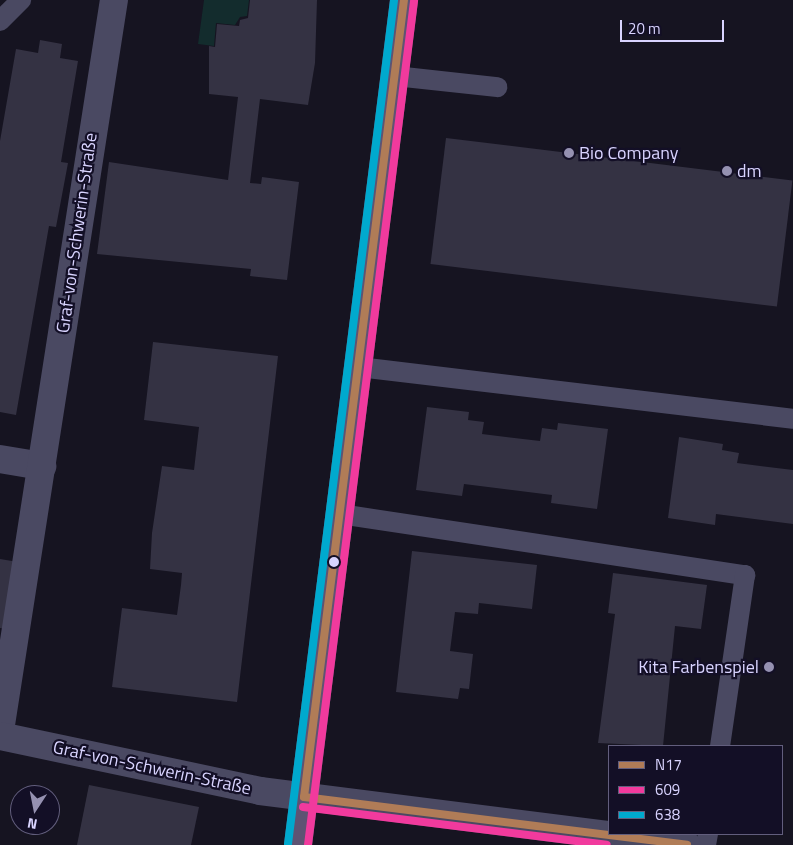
<!DOCTYPE html>
<meta charset="utf-8">
<style>
body{margin:0}
#map{position:relative;width:793px;height:845px;overflow:hidden;background:#161421;font-family:"Titillium Web",sans-serif}
div>[style]{position:absolute}
.green>*{inset:0;background:#132c2d}
.building>*{inset:0;background:#343243;transform-origin:0 0}
.lane>*{height:20px;margin:-10px;padding:0 10px;transform-origin:10px;border-radius:10px;background:#4a4962}
.street>*{height:28px;margin:-14px;padding:0 14px;transform-origin:14px;border-radius:14px;background:#4a4962}
.primary>*{height:28px;margin:-14px;padding:0 14px;transform-origin:14px;border-radius:14px;background:#5e5373}
.bus-1>*{height:8px;margin:-4px;padding:0 4px;transform-origin:4px;border-radius:4px;background:#b07c57}
.bus-2>*{height:8px;margin:-4px;padding:0 4px;transform-origin:4px;border-radius:4px;background:#f13a9d}
.bus-3>*{height:8px;margin:-4px;padding:0 4px;transform-origin:4px;border-radius:4px;background:#00a9ce}
.dots>*{width:14px;height:14px;translate:-50% -50%;box-sizing:border-box;border:2px solid #130f26;border-radius:50%}
span{translate:-50% -50%;white-space:nowrap;text-align:center;line-height:1.15;-webkit-text-stroke:4.5px #130f26;paint-order:stroke}
.poi-label{font-size:18px;color:#d9d4ff}
.left{translate:0 -50%;text-align:left}
.right{translate:-100% -50%;text-align:right}
.street-label{font-size:18px;color:#d9d4ff}
.legend{position:absolute;left:608px;top:745px;width:175px;height:90px;box-sizing:border-box;background:#130f26;border:1px solid #625e7d;margin:0;padding:6px 9px;list-style:none;font-size:15px;color:#d9d4ff}
.legend li{display:flex;align-items:center;gap:10px;height:25px}
.legend b{width:25px;border:1px solid #625e7d}
.north{position:absolute;left:10px;top:785px;width:50px;height:50px;box-sizing:border-box;background:#130f26;border:1px solid #625e7d;border-radius:50%;rotate:191deg;font-size:14px;font-weight:700;line-height:20px;text-align:center;color:#d9d4ff}
.north::after{content:'';display:block;margin:auto;width:18px;height:22px;background:#9591b1;clip-path:polygon(50% 0,100% 100%,50% 72%,0 100%)}
.scale{position:absolute;left:620px;top:20px;width:104px;height:22px;box-sizing:border-box;border:2px solid #d9d4ff;border-top:0;padding-left:6px;font-size:15px;line-height:18px;white-space:nowrap;color:#d9d4ff;-webkit-text-stroke:4px #130f26;paint-order:stroke}
</style>
<div id="map">
<div class="green">
<div style="clip-path:polygon(204px 0,249px 0,247px 16px,240px 17px,235px 25px,216px 23px,214px 46px,198px 44px)"></div>
</div>
<div class="building">
<div style="clip-path:polygon(250px 0,317px 0,315px 63px,308px 105px,260px 99px,250px 183px,261px 184px,262px 177px,299px 182px,287px 280px,250px 276px,251px 269px,97px 254px,109px 162px,228px 180px,238px 97px,209px 94px,209px 46px,215px 47px,217px 24px,239px 26px,240px 20px,248px 18px)"></div>
<div style="clip-path:polygon(40px 40px,62px 44px,60px 58px,78px 61px,61px 162px,68px 163px,56px 227px,49px 226px,16px 415px,0 412px,0 141px,16px 49px,38px 53px)"></div>
<div style="left:446px;top:138px;width:349px;height:127px;rotate:7deg"></div>
<div style="clip-path:polygon(153px 342px,278px 356px,237px 702px,112px 687px,122px 608px,177px 615px,181px 585px,182px 573px,150px 569px,152px 533px,162px 466px,194px 470px,199px 427px,144px 420px)"></div>
<div style="clip-path:polygon(427px 407px,469px 412px,468px 420px,484px 422px,482px 434px,540px 441px,542px 428px,557px 430px,558px 423px,608px 429px,597px 509px,551px 503px,552px 495px,464px 484px,462px 496px,416px 490px)"></div>
<div style="clip-path:polygon(679px 437px,723px 444px,722px 450px,739px 453px,737px 463px,793px 470px,793px 524px,716px 514px,715px 525px,668px 518px)"></div>
<div style="clip-path:polygon(412px 551px,537px 565px,532px 609px,479px 603px,478px 614px,455px 612px,450px 651px,473px 654px,469px 689px,460px 688px,458px 699px,396px 692px)"></div>
<div style="clip-path:polygon(0 559px,18px 562px,7px 629px,0 628px)"></div>
<div style="clip-path:polygon(613px 573px,707px 585px,701px 629px,675px 626px,663px 746px,598px 743px,615px 614px,608px 613px)"></div>
<div style="clip-path:polygon(89px 785px,199px 807px,191px 845px,77px 845px)"></div>
</div>
<div class="lane">
<div style="left:0;top:21px;width:30px;rotate:-45deg"></div>
<div style="left:395px;top:76px;width:103px;rotate:6.2deg"></div>
<div style="left:359px;top:367px;width:437px;rotate:6.8deg"></div>
<div style="left:340px;top:514px;width:410px;rotate:8.6deg"></div>
<div style="left:745px;top:575px;width:173px;rotate:98.3deg"></div>
<div style="left:706px;top:845px;width:11px;rotate:-80deg"></div>
</div>
<div class="street">
<div style="left:0;top:459px;width:43px;rotate:9.5deg"></div>
<div style="left:0;top:731px;width:740px;rotate:-81.14deg"></div>
<div style="left:0;top:736px;width:266px;rotate:11.9deg"></div>
<div style="left:260px;top:791px;width:430px;rotate:7.2deg"></div>
</div>
<div class="primary">
<div style="left:298px;top:845px;width:852px;rotate:-82.85deg"></div>
</div>
<div class="bus-1">
<div style="left:304px;top:797px;width:803px;rotate:-82.85deg"></div>
<div style="left:304px;top:797px;width:386px;rotate:7.1deg"></div>
</div>
<div class="bus-2">
<div style="left:303px;top:807px;width:306px;rotate:7.1deg"></div>
<div style="left:308px;top:845px;width:851px;rotate:-82.84deg"></div>
</div>
<div class="bus-3">
<div style="left:288px;top:844px;width:851px;rotate:-82.84deg"></div>
</div>
<div class="dots">
<div style="left:569px;top:153px;background:#9591b1"></div>
<div style="left:727px;top:171px;background:#9591b1"></div>
<div style="left:334px;top:562px;background:#d9d4ff"></div>
<div style="left:769px;top:667px;background:#9591b1"></div>
</div>
<div class="poi-label">
<span class="left" style="left:579px;top:153px">Bio Company</span>
<span class="left" style="left:737px;top:171px">dm</span>
<span class="right" style="left:759px;top:667px">Kita Farbenspiel</span>
</div>
<div class="street-label">
<span style="left:77px;top:233px;rotate:-82deg">Graf-von-Schwerin-Straße</span>
<span style="left:152px;top:768px;rotate:12deg">Graf-von-Schwerin-Straße</span>
</div>
<ul class="legend">
<li><b style="height:6px;background:#b07c57"></b>N17</li>
<li><b style="height:6px;background:#f13a9d"></b>609</li>
<li><b style="height:6px;background:#00a9ce"></b>638</li>
</ul>
<div class="north">N</div>
<div class="scale">20 m</div>
</div>
